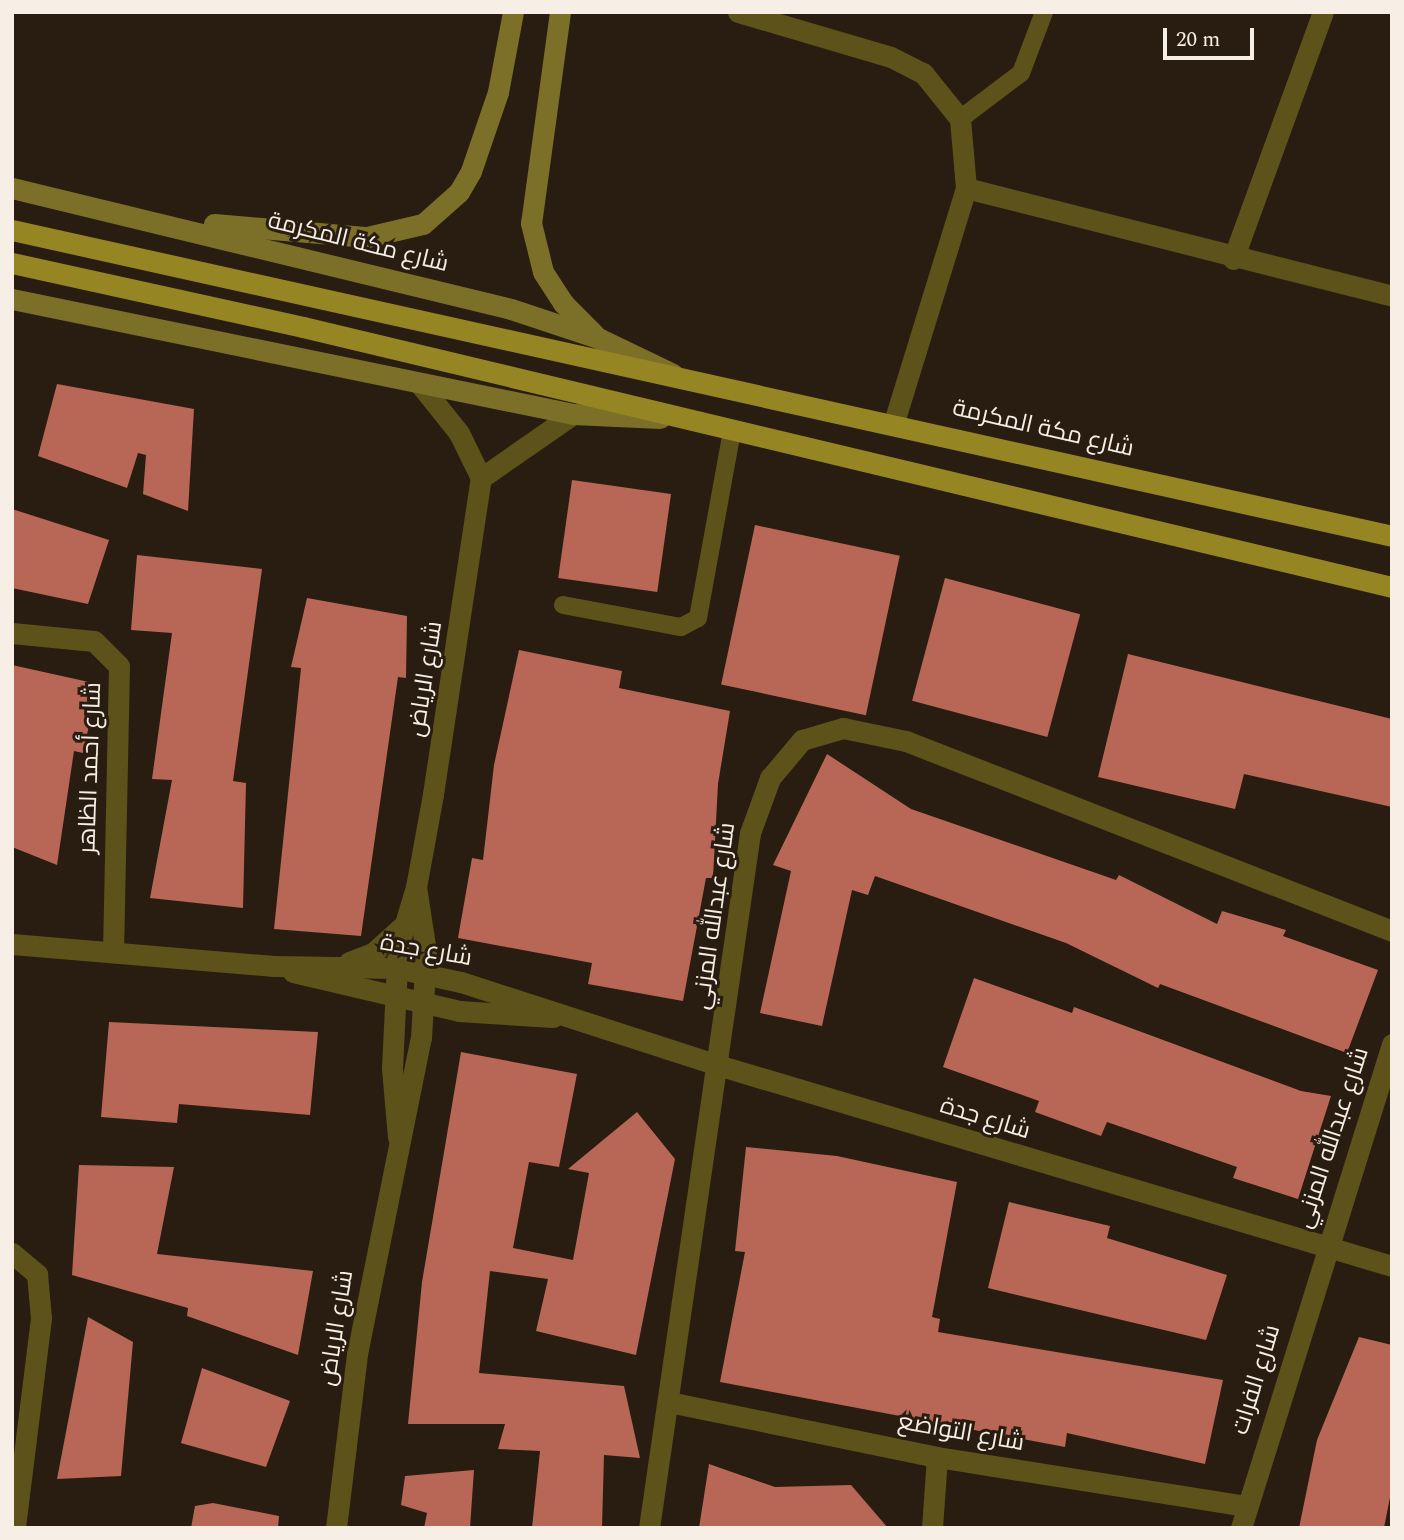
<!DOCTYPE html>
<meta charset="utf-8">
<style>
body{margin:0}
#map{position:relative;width:1404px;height:1540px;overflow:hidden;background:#291d11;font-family:Spectral,Cairo,serif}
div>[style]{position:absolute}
.building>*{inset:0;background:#b86655;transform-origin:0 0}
.lane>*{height:18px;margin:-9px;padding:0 9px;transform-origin:9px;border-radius:9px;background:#5d531a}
.street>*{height:21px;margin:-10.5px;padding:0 10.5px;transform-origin:10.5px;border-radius:10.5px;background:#5d531a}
.secondary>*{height:21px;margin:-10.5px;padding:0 10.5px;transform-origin:10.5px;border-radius:10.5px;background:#7c7028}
.primary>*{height:21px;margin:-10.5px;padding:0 10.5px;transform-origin:10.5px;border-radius:10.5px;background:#968623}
span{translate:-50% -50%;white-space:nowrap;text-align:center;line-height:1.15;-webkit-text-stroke:6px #291d11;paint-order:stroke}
.street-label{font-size:24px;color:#f7eee6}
.frame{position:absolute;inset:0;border:14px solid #f7eee6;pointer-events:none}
.scale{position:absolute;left:1163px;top:28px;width:91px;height:32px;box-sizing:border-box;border:4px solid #f7eee6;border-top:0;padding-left:9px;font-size:21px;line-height:24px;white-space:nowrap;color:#f7eee6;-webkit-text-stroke:5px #291d11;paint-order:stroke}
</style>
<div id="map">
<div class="building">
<div style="clip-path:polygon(57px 384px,194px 409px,188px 511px,143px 494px,146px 455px,138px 453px,127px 488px,38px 456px)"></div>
<div style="left:572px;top:480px;width:100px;height:99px;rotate:8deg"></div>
<div style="clip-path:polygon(12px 509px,109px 540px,88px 604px,12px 588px)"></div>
<div style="left:755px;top:525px;width:148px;height:163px;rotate:12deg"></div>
<div style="clip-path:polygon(137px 555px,262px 569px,233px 781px,246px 783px,243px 908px,150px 898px,172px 780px,152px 779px,172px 633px,131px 630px)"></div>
<div style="left:945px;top:578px;width:140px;height:127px;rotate:15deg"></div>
<div style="clip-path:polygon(307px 598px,407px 616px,406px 678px,398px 677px,361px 936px,274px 929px,301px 668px,291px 667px)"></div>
<div style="clip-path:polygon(519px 650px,622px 671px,619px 688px,730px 711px,718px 784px,713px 878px,706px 878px,683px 1001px,588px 984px,592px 963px,458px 938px,472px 858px,483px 860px,494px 765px)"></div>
<div style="clip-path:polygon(1128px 654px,1392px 719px,1392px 807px,1244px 774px,1235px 809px,1098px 777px)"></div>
<div style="clip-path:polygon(12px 665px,98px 684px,83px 753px,74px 751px,57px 865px,12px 847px)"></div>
<div style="clip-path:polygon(827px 754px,911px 809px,1116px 880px,1119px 875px,1217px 924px,1222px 911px,1286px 930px,1283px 936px,1378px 970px,1347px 1053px,1160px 984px,1158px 988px,1066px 943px,875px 876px,868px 895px,852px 890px,822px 1026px,760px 1013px,791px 871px,773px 865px)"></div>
<div style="clip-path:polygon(974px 978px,1072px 1013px,1074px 1007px,1301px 1091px,1331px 1096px,1298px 1199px,1233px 1178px,1237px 1167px,1107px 1122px,1101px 1136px,1035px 1112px,1039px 1101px,943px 1067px)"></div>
<div style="clip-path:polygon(109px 1022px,318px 1032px,310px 1115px,179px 1104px,177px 1123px,101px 1117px)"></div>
<div style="clip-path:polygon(461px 1052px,577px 1074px,559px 1167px,529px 1162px,513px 1248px,573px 1260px,589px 1173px,568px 1169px,637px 1112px,675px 1159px,636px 1355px,536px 1331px,548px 1279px,490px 1271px,479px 1373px,624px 1386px,640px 1458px,604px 1455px,602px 1528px,532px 1528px,540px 1451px,498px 1449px,505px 1424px,408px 1424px,422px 1282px)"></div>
<div style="clip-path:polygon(746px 1147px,837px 1156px,957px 1182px,932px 1317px,940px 1319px,938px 1332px,1223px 1380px,1205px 1464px,1067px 1433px,1065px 1447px,720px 1382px,745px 1252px,735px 1251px)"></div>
<div style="clip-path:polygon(79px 1165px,174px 1167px,157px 1254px,313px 1271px,298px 1355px,187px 1316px,188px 1308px,72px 1275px)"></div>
<div style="clip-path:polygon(1009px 1202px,1110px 1226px,1107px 1238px,1227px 1275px,1206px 1340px,988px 1288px)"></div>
<div style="clip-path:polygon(88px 1317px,133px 1342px,121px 1476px,57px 1479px)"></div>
<div style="clip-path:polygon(1359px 1337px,1392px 1345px,1392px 1487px,1384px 1528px,1299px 1528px,1317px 1440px)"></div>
<div style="clip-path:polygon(202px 1368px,290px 1401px,266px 1467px,181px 1443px)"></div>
<div style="clip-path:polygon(709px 1464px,775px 1487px,851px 1485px,888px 1528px,699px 1528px)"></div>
<div style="clip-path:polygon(474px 1470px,470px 1528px,424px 1528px,427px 1513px,401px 1505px,405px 1476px)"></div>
<div style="clip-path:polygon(213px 1503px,279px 1516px,278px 1528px,191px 1528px,195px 1506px)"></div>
</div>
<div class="lane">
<div style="left:960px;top:119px;width:76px;rotate:-37deg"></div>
<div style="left:1021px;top:73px;width:65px;rotate:-69.3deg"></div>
<div style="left:563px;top:605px;width:120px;rotate:10.6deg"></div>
<div style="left:681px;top:627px;width:19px;rotate:-28deg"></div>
<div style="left:698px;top:618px;width:191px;rotate:-79.7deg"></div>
</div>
<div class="street">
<div style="left:738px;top:12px;width:159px;rotate:16.4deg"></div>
<div style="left:891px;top:57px;width:36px;rotate:27deg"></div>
<div style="left:923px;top:73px;width:59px;rotate:51.2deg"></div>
<div style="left:960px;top:119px;width:69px;rotate:85deg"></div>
<div style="left:966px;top:188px;width:245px;rotate:107.1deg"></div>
<div style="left:966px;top:188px;width:439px;rotate:14.2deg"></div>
<div style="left:1233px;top:259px;width:263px;rotate:-70deg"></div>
<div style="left:481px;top:478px;width:112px;rotate:-34.8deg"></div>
<div style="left:12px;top:633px;width:82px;rotate:5.6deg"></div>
<div style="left:94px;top:641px;width:35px;rotate:45deg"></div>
<div style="left:119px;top:666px;width:282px;rotate:91.2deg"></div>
<div style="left:12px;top:944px;width:263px;rotate:4.8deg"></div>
<div style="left:274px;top:966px;width:122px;rotate:0.9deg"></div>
<div style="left:396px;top:968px;width:66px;rotate:12.2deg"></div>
<div style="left:461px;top:982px;width:273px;rotate:17.9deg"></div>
<div style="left:721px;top:1066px;width:700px;rotate:16.6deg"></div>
<div style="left:349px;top:962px;width:26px;rotate:-21deg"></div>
<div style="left:373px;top:953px;width:39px;rotate:-42deg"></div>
<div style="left:293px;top:972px;width:171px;rotate:13.2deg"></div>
<div style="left:459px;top:1011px;width:94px;rotate:3.7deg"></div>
<div style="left:398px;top:1137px;width:69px;rotate:-95deg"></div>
<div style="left:392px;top:1068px;width:121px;rotate:-87.2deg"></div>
<div style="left:398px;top:947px;width:63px;rotate:-73.3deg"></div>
<div style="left:416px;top:887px;width:95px;rotate:-79.6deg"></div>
<div style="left:433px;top:794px;width:320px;rotate:-81.4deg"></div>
<div style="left:481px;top:478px;width:50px;rotate:-116.1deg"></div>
<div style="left:459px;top:433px;width:64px;rotate:-128.7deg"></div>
<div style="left:12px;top:1253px;width:33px;rotate:40deg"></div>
<div style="left:37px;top:1274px;width:44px;rotate:84.8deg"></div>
<div style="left:41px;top:1318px;width:212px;rotate:97.1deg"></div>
<div style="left:669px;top:1402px;width:274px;rotate:11.6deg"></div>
<div style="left:937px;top:1457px;width:312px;rotate:9deg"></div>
<div style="left:336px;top:1528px;width:175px;rotate:-83.1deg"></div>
<div style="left:357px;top:1354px;width:322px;rotate:-78.6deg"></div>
<div style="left:421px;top:1038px;width:86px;rotate:-86.7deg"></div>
<div style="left:426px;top:952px;width:66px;rotate:-98.7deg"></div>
<div style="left:649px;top:1528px;width:702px;rotate:-81.73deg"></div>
<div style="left:750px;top:833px;width:59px;rotate:-70deg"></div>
<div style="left:770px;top:778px;width:50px;rotate:-49.9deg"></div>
<div style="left:802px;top:740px;width:43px;rotate:-16.3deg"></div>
<div style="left:843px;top:728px;width:64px;rotate:11.7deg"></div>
<div style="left:906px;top:741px;width:522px;rotate:21.35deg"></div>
<div style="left:932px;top:1528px;width:71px;rotate:-86deg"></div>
<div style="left:1241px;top:1528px;width:507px;rotate:-72.67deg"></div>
</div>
<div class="secondary">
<div style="left:560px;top:12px;width:213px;rotate:97.8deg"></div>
<div style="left:531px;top:223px;width:50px;rotate:76.2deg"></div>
<div style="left:543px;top:272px;width:37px;rotate:57deg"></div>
<div style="left:563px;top:303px;width:44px;rotate:45deg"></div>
<div style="left:12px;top:188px;width:513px;rotate:13.63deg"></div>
<div style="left:511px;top:309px;width:92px;rotate:18.4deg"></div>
<div style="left:598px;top:338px;width:83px;rotate:25.6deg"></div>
<div style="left:214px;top:224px;width:154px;rotate:4.9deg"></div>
<div style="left:367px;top:237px;width:57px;rotate:-13.1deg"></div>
<div style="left:423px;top:224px;width:48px;rotate:-41.6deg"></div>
<div style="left:459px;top:192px;width:24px;rotate:-60deg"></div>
<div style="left:471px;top:171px;width:83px;rotate:-71.1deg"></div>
<div style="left:498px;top:92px;width:81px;rotate:-79.4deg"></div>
<div style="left:12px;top:299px;width:573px;rotate:11.58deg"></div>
<div style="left:573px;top:414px;width:87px;rotate:2.6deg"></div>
</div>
<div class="primary">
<div style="left:12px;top:230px;width:1414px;rotate:12.5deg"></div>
<div style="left:12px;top:263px;width:298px;rotate:12.4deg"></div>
<div style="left:303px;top:327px;width:1120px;rotate:13.43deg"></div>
</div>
<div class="street-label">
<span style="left:358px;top:243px;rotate:14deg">شارع مكة المكرمة</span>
<span style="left:1043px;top:429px;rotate:13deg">شارع مكة المكرمة</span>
<span style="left:426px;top:679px;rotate:-81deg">شارع الرياض</span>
<span style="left:91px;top:768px;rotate:-88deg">شارع أحمد الظاهر</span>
<span style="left:715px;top:916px;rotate:-82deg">شارع عبدالله المزني</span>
<span style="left:426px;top:951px;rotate:10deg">شارع جدة</span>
<span style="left:985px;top:1119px;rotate:17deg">شارع جدة</span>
<span style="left:1333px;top:1138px;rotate:-72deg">شارع عبدالله المزني</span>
<span style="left:337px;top:1328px;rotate:-81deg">شارع الرياض</span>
<span style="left:1257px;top:1380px;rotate:-73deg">شارع الفرات</span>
<span style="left:961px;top:1433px;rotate:10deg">شارع التواضع</span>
</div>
<div class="frame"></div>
<div class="scale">20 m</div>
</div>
